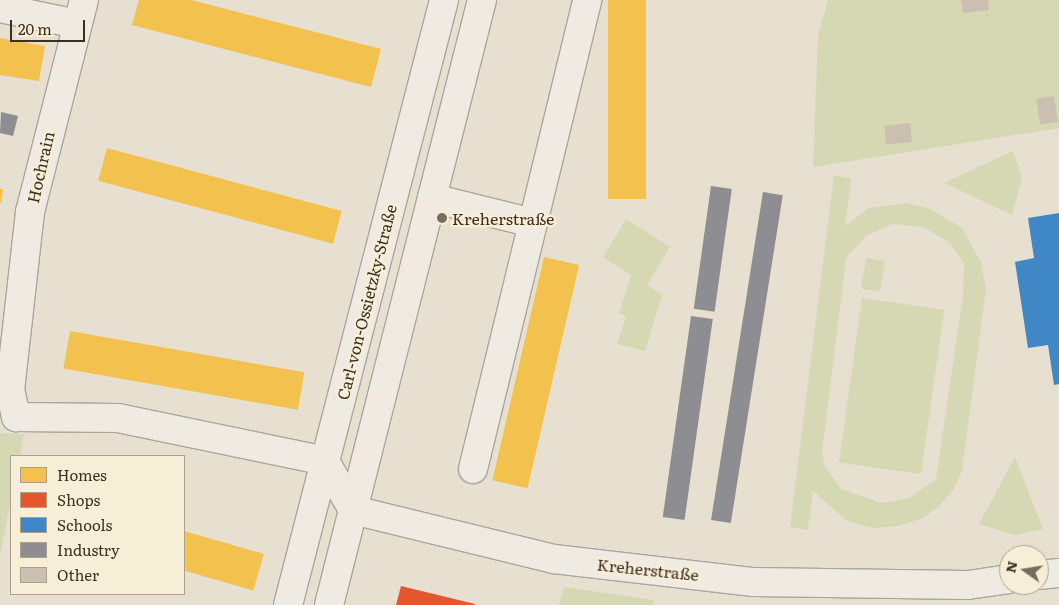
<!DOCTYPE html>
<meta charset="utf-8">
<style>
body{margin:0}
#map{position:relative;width:1059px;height:605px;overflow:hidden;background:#e7e0d1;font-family:Literata,serif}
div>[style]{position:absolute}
.green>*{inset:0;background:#d6d7b3;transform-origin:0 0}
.homes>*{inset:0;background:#f2c14e;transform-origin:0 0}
.shops>*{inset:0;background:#e4572e}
.schools>*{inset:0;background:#3f88c5}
.industry>*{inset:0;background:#8d8d92;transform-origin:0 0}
.building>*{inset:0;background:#cbbfb2;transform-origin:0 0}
.roads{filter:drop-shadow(1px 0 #ada599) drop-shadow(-1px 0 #ada599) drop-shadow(0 1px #ada599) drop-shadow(0 -1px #ada599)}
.minor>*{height:28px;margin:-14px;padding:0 14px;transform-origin:14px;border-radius:14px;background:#efebe3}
.dots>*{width:14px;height:14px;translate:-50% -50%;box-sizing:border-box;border:2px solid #f7eed8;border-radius:50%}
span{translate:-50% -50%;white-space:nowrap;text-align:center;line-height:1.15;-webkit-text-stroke:5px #f7eed8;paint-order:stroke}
.street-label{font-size:16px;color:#3d2e20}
.poi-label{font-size:16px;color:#3d2e20}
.left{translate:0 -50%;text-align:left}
.legend{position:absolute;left:10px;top:455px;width:175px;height:140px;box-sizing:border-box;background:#f7eed8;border:1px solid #ada18e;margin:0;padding:6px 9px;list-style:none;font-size:15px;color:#3d2e20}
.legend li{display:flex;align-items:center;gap:10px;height:25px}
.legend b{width:25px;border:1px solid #ada18e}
.north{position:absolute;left:999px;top:545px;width:50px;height:50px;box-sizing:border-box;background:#f7eed8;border:1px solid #ada18e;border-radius:50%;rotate:283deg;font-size:14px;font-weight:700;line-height:20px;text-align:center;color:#3d2e20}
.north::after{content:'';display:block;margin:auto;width:18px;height:22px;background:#786c5e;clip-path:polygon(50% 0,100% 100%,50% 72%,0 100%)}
.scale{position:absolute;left:10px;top:20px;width:75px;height:22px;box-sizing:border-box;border:2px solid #3d2e20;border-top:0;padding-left:6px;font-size:15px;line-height:18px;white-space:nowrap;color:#3d2e20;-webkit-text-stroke:4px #f7eed8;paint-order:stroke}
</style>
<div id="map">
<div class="green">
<div style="clip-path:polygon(828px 0,1059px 0,1059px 128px,813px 167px,818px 35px)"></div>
<div style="clip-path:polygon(1013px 151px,1022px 178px,1012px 215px,944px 183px)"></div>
<div style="clip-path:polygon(evenodd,834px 175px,851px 179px,845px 226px,869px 208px,906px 203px,928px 208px,962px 228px,981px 262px,986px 289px,962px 470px,954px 489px,938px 507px,923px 518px,898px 526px,873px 528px,847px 521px,813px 491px,808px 530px,790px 527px,834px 175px,892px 224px,923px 227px,949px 242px,964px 264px,963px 294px,936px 479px,909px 498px,881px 503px,841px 489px,824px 465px,822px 452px,846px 258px,866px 236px,892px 224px)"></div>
<div style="clip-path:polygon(626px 219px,670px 247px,647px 285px,662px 295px,645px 351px,617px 344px,626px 316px,619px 313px,631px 275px,603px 257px)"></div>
<div style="left:866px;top:258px;width:19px;height:31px;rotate:9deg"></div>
<div style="left:862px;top:298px;width:83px;height:166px;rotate:8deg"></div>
<div style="clip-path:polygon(0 433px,24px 434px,20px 456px,11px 456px,11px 499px,0 556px)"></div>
<div style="clip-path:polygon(1015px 457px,1043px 529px,1015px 535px,979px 524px)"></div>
<div style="clip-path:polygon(564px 587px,654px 600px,653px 605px,559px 605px)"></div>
</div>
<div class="homes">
<div style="clip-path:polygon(139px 0,191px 0,381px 49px,371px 87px,132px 25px)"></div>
<div style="left:608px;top:0;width:38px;height:199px"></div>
<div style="clip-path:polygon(0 38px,45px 46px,39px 81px,0 75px)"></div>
<div style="left:107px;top:148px;width:243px;height:34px;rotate:15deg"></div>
<div style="clip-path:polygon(0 189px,3px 189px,1px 203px,0 203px)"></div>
<div style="left:544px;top:257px;width:36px;height:229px;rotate:13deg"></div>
<div style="left:70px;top:331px;width:238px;height:38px;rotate:10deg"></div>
<div style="left:184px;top:531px;width:83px;height:38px;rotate:16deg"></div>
</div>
<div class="shops">
<div style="clip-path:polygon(401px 586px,475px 604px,475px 605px,396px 605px)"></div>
</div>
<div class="schools">
<div style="clip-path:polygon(1059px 213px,1059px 384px,1054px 385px,1048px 345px,1028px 348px,1015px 262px,1034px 258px,1028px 218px)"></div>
</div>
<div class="industry">
<div style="clip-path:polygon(1px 112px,18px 116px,13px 136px,0 133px)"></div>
<div style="left:711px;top:186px;width:21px;height:124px;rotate:8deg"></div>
<div style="left:763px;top:192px;width:20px;height:332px;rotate:9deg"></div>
<div style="left:691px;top:316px;width:22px;height:203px;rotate:8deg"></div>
</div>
<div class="building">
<div style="clip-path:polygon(961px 0,988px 0,989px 10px,963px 13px)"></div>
<div style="left:1054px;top:96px;width:26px;height:18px;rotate:81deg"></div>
<div style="left:910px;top:123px;width:19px;height:26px;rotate:84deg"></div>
</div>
<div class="roads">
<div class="minor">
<div style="left:84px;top:0;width:219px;rotate:104.3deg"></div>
<div style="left:30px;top:212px;width:178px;rotate:96.4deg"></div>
<div style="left:10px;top:389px;width:29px;rotate:78deg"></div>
<div style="left:16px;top:417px;width:102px;rotate:0.6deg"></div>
<div style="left:118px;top:418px;width:211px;rotate:11.7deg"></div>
<div style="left:325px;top:461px;width:56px;rotate:60.3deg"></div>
<div style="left:353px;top:510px;width:207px;rotate:13.7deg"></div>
<div style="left:554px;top:559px;width:201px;rotate:6.6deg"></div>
<div style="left:754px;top:582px;width:214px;rotate:0.8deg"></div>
<div style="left:968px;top:585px;width:41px;rotate:-8.3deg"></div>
<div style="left:0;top:8px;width:79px;rotate:11.7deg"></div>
<div style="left:432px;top:198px;width:104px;rotate:13.9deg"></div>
<div style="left:473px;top:469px;width:483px;rotate:-76.3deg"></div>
<div style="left:1039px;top:575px;width:20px;rotate:-6deg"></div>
<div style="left:288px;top:605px;width:625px;rotate:-75.54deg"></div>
<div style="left:329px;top:605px;width:624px;rotate:-75.81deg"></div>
</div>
</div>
<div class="dots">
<div style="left:442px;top:218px;background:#786c5e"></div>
</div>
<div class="street-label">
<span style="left:40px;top:167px;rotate:-77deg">Hochrain</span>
<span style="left:366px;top:302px;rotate:-76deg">Carl-von-Ossietzky-Straße</span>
<span style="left:648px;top:569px;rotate:6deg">Kreherstraße</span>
</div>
<div class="poi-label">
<span class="left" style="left:452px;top:218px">Kreherstraße</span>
</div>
<ul class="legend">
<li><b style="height:14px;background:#f2c14e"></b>Homes</li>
<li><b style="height:14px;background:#e4572e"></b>Shops</li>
<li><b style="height:14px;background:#3f88c5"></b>Schools</li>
<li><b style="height:14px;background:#8d8d92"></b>Industry</li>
<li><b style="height:14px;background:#cbbfb2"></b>Other</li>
</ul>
<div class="north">N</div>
<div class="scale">20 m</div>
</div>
